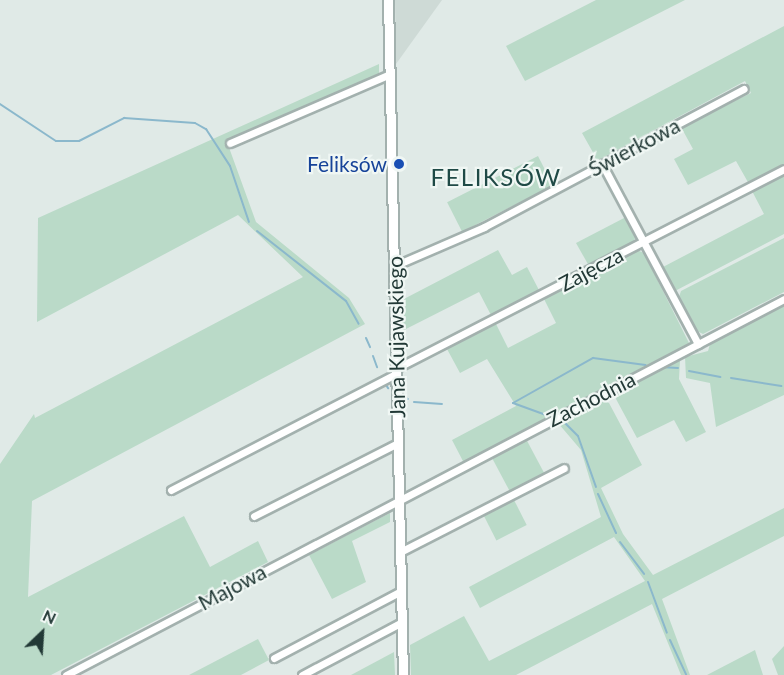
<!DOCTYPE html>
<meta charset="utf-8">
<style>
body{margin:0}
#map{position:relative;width:784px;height:675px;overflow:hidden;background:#e0eae7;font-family:Lato,sans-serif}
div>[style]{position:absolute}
.built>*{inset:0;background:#cedad6}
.green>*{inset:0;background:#badac8;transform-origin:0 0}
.stream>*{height:2px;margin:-1px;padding:0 1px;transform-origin:1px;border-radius:1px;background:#8bb8cc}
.roads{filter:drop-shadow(2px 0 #a3b1ae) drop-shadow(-2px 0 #a3b1ae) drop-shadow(0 2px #a3b1ae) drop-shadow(0 -2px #a3b1ae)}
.minor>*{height:7px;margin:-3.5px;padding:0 3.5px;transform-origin:3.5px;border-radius:3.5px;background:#fff}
.secondary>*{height:9px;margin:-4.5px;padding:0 4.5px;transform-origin:4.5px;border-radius:4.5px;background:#fff}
.dots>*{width:16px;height:16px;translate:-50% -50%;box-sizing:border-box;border:3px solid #f0f7f4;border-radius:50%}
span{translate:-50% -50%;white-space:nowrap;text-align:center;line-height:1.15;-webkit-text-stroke:4.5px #f0f7f4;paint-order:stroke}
.street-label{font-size:21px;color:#223936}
.transit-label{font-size:21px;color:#164399}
.right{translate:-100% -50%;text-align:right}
.quarter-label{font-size:24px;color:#1f4a46;letter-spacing:1.5px}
.north{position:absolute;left:12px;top:603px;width:60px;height:60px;-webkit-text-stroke:4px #f0f7f4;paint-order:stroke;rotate:25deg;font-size:16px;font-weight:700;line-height:24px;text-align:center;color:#223936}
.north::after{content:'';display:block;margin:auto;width:21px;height:27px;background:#223936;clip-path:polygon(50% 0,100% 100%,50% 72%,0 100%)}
</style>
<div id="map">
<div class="built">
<div style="clip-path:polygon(395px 0,442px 0,396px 64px)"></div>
</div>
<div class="green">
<div style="clip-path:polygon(596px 0,685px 0,525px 81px,506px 46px)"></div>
<div style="clip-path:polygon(784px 26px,784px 166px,749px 184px,736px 161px,688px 185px,674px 159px,693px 149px,681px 127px,751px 93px,745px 81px,593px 163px,595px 156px,582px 133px)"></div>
<div style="clip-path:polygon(379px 64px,379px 74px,227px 142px,256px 222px,349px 298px,365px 324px,32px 501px,28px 597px,184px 516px,210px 567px,258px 541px,268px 562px,51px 675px,0 675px,0 464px,34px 414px,35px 418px,303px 277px,238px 215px,37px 322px,38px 218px)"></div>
<div style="left:538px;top:156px;width:33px;height:102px;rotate:63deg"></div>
<div style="clip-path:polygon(784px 175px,784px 234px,675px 291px,663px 267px,764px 214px,752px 191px)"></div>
<div style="clip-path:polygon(626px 217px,636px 236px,633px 243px,589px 266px,576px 243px)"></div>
<div style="clip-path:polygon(784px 238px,784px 292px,703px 334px,697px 331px,679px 297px,681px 291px)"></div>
<div style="clip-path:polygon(498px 250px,512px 275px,527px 267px,540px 292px,492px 317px,479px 292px,402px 331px,402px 300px)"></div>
<div style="clip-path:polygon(637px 250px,644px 253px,690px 345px,464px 463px,452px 440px,516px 406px,487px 359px,460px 373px,447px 349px,496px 324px,508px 348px,556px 323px,544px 299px)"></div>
<div style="clip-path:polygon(784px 305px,784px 395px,716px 427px,710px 383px,686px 378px,685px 357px,708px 351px,710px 344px)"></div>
<div style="clip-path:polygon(680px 360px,679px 379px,706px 432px,686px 442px,674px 420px,637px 438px,616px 399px,618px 392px)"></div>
<div style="clip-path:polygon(602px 400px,609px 403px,642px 465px,601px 488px,623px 534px,653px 575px,784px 508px,784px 536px,662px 599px,690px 675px,681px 675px,652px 604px,516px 675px,411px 675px,410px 645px,464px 616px,489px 661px,645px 581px,614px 537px,480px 608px,469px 587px,601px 517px,581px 450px,558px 423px)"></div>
<div style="left:525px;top:437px;width:42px;height:39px;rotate:62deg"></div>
<div style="left:514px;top:500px;width:28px;height:34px;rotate:63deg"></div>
<div style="clip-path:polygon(390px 513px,390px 522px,352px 541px,366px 582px,332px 599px,309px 555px)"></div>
<div style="clip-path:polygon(258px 639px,269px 660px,241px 675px,189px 675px)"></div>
<div style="clip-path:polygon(784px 646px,784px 675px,778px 675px,772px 659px)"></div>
<div style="clip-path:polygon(755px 650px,763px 675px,707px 675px)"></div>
<div style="clip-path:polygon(394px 652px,395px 675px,351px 675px)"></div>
</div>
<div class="stream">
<div style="left:0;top:104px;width:67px;rotate:33.5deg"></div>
<div style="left:56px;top:141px;width:23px"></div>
<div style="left:79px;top:141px;width:51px;rotate:-27.1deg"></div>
<div style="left:124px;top:118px;width:71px;rotate:4deg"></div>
<div style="left:195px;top:123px;width:13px;rotate:29deg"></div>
<div style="left:206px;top:129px;width:44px;rotate:57deg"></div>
<div style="left:230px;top:166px;width:59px;rotate:71.3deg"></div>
<div style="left:257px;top:231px;width:113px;rotate:38.2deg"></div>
<div style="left:346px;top:301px;width:26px;rotate:61deg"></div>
<div style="left:366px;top:338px;width:10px;rotate:66deg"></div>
<div style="left:373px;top:356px;width:12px;rotate:70deg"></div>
<div style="left:660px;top:367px;width:18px;rotate:3deg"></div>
<div style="left:689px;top:371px;width:32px;rotate:11deg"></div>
<div style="left:731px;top:378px;width:51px;rotate:9.1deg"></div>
<div style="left:386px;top:385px;width:4px;rotate:56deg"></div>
<div style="left:405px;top:398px;width:3px;rotate:18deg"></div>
<div style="left:414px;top:402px;width:28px;rotate:4deg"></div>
<div style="left:513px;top:403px;width:92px;rotate:-29.4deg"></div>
<div style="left:593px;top:358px;width:53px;rotate:7.5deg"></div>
<div style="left:513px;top:403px;width:38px;rotate:20deg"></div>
<div style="left:561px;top:419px;width:24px;rotate:45deg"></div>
<div style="left:578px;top:436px;width:54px;rotate:70.6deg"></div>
<div style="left:598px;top:494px;width:43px;rotate:65.2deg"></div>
<div style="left:620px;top:542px;width:40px;rotate:53deg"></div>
<div style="left:648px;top:582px;width:54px;rotate:69.6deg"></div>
<div style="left:670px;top:640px;width:38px;rotate:65deg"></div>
</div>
<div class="roads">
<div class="minor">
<div style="left:230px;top:143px;width:174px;rotate:-23.3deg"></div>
<div style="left:602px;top:164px;width:204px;rotate:61.9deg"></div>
<div style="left:394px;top:266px;width:98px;rotate:-23.4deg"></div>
<div style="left:484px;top:227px;width:294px;rotate:-28deg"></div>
<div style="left:397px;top:368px;width:435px;rotate:-27.2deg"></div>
<div style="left:171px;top:490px;width:253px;rotate:-27.3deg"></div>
<div style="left:254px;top:516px;width:161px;rotate:-26.9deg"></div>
<div style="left:400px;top:552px;width:184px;rotate:-27.1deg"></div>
<div style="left:274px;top:658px;width:144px;rotate:-27.8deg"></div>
<div style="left:66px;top:675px;width:810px;rotate:-27.64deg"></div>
<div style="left:302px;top:675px;width:113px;rotate:-27.9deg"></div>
</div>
<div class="secondary">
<div style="left:388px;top:0;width:675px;rotate:88.73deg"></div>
</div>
</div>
<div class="dots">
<div style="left:399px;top:164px;background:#1a4fb4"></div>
</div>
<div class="street-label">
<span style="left:634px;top:147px;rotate:-28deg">Świerkowa</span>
<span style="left:591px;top:269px;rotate:-28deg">Zajęcza</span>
<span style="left:396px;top:337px;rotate:-91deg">Jana Kujawskiego</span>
<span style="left:591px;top:399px;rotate:-27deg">Zachodnia</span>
<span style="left:232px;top:587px;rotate:-28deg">Majowa</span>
</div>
<div class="transit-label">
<span class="right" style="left:387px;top:164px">Feliksów</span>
</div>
<div class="quarter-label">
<span style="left:496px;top:177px">FELIKSÓW</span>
</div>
<div class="north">N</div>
</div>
